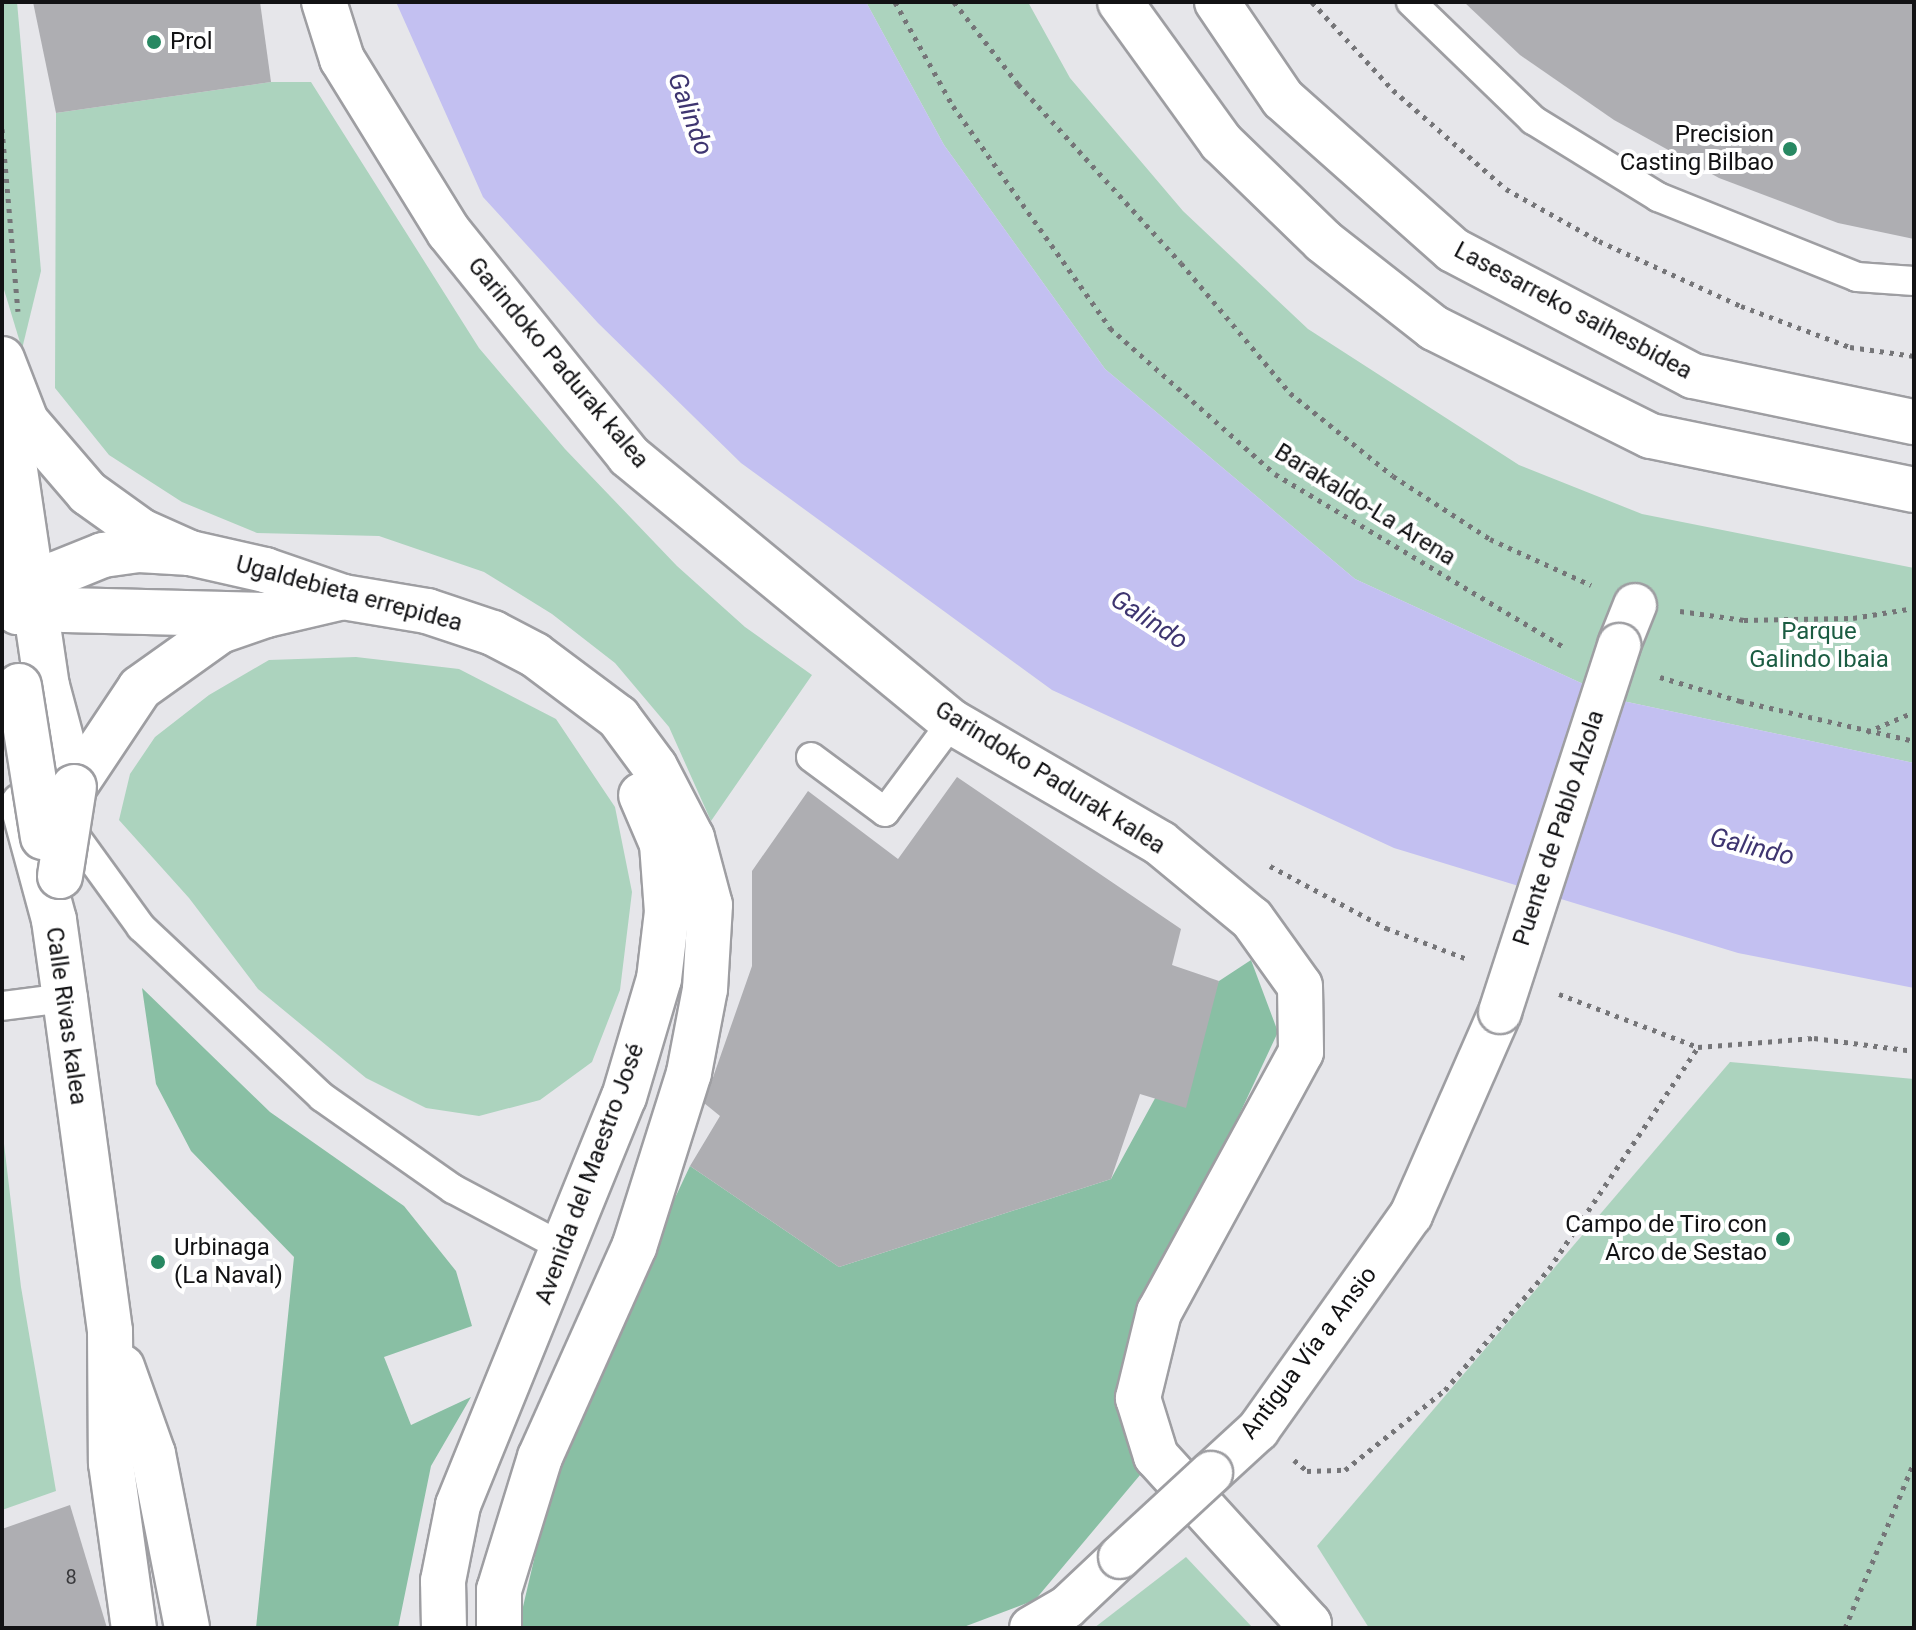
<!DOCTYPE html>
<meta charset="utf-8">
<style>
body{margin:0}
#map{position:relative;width:1916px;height:1630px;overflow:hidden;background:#e6e6ea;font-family:Roboto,sans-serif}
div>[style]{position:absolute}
.green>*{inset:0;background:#acd3be}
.forest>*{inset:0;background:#89bfa4}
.water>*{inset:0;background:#c3c0f1}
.building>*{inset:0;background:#aeaeb2}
.path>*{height:5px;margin-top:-2.5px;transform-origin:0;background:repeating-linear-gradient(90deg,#757578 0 4px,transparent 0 10px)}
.roads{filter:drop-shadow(2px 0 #9e9ea2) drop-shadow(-2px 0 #9e9ea2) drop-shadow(0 2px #9e9ea2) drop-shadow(0 -2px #9e9ea2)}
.service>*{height:28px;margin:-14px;padding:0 14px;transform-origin:14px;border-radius:14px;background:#fff}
.pedestrian>*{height:42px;margin:-21px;padding:0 21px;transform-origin:21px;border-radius:21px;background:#fff}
.minor>*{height:44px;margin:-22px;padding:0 22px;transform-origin:22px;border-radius:22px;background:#fff}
.tertiary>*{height:44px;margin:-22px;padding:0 22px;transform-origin:22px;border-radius:22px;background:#fff}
.secondary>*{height:44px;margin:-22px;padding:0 22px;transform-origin:22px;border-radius:22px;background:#fff}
.primary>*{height:44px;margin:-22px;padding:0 22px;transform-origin:22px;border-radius:22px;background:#fff}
.bridges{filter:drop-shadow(2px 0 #9e9ea2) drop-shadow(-2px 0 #9e9ea2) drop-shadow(0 2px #9e9ea2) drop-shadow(0 -2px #9e9ea2)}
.pedestrian-bridge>*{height:42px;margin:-21px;padding:0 21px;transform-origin:21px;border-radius:21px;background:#fff}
.tertiary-bridge>*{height:44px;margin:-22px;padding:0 22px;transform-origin:22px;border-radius:22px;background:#fff}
.dots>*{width:22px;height:22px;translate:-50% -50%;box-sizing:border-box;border:4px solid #fff;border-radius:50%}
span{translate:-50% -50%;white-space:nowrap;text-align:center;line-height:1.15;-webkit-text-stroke:8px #fff;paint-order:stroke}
.number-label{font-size:20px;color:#39393c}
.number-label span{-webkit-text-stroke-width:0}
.poi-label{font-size:24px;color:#121214}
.left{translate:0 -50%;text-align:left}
.right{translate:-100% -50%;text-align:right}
.street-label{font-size:24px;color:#121214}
.park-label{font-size:24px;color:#1b5c42}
.water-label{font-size:26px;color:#3e3570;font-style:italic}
.frame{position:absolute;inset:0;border:4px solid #121214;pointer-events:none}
</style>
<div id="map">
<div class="green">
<div style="clip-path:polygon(2px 2px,17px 2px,41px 271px,22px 349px,2px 283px)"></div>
<div style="clip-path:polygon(866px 2px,1028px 2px,1070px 78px,1183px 211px,1308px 329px,1519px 465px,1642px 514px,1914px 568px,1914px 763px,1618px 700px,1355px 579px,1105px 369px,944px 145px)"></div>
<div style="clip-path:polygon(271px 82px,311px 82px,479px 348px,565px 449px,677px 566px,745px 627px,812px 675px,711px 821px,669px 727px,615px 663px,552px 614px,484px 572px,379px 536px,257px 533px,182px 502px,109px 455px,55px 388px,56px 113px)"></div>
<div style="clip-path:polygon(356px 657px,459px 669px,556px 719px,615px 807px,632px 892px,620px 990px,592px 1062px,540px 1100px,479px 1116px,426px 1108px,366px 1078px,258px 989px,189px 898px,119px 820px,130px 774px,155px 737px,209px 695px,269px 660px)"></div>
<div style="clip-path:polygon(1730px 1062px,1914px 1079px,1914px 1628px,1369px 1628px,1317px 1546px)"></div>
<div style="clip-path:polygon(2px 1127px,21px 1287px,56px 1491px,2px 1510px)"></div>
<div style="clip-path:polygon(1186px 1557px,1253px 1628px,1094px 1628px)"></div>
</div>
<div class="forest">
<div style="clip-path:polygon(1251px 960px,1278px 1032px,1130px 1348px,1156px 1456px,1035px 1600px,961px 1628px,518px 1628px,563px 1436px,690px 1166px,839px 1267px,1111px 1179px,1219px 981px)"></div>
<div style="clip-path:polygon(142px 988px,270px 1112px,404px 1206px,456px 1271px,472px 1326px,384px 1357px,411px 1425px,471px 1397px,431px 1466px,398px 1628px,256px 1628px,294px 1257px,191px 1151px,156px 1084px)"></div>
</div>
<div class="water">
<div style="clip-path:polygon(396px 2px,866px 2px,944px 145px,1105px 369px,1355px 579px,1618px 700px,1914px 763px,1914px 988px,1738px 953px,1394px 848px,1052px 690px,741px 463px,598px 323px,483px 197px)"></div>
</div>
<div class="building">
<div style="clip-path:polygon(33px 2px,260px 2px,271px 82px,56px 113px)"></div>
<div style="clip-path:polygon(1464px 2px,1914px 2px,1914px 239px,1838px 223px,1719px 178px,1614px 120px,1520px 55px)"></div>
<div style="clip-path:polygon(957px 777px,1181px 929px,1172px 965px,1219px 981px,1186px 1108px,1140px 1094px,1111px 1179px,839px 1267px,690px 1166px,720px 1116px,704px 1103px,752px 966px,752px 871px,808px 791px,898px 859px)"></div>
<div style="clip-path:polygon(70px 1505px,107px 1628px,2px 1628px,2px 1529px)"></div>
</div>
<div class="path">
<div style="left:895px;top:2px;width:119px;rotate:60.9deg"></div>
<div style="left:953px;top:106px;width:272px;rotate:54.7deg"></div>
<div style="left:1110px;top:328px;width:220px;rotate:41.5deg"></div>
<div style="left:1275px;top:474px;width:339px;rotate:30.9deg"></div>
<div style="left:954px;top:2px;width:104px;rotate:52deg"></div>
<div style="left:1018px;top:84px;width:242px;rotate:47.7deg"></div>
<div style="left:1181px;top:263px;width:170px;rotate:50deg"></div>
<div style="left:1290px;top:393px;width:132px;rotate:38.9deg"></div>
<div style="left:1393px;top:476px;width:116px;rotate:33deg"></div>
<div style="left:1490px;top:539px;width:111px;rotate:24.5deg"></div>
<div style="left:1312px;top:2px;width:120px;rotate:47.4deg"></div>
<div style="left:1393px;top:90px;width:150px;rotate:41.2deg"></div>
<div style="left:1506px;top:189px;width:107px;rotate:29.2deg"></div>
<div style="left:1599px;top:241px;width:156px;rotate:24.6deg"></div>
<div style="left:1741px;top:306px;width:116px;rotate:20.6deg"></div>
<div style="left:1850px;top:347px;width:65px;rotate:8deg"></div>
<div style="left:2px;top:129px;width:183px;rotate:85deg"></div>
<div style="left:1680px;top:611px;width:65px;rotate:8deg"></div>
<div style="left:1744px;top:620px;width:109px;rotate:-1.1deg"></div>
<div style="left:1853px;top:618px;width:62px;rotate:-9.3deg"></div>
<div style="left:1660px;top:677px;width:84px;rotate:16.7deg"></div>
<div style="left:1740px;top:701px;width:179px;rotate:12.9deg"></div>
<div style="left:1867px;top:732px;width:51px;rotate:-23.1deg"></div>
<div style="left:1270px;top:866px;width:132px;rotate:28.1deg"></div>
<div style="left:1386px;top:928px;width:87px;rotate:20.9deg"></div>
<div style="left:1559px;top:994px;width:149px;rotate:20.9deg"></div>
<div style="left:1294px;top:1460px;width:17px;rotate:40deg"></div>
<div style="left:1307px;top:1471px;width:38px;rotate:-2deg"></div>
<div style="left:1345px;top:1470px;width:128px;rotate:-38.7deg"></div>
<div style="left:1445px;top:1390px;width:160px;rotate:-49.3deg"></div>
<div style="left:1549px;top:1269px;width:267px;rotate:-56.1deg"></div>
<div style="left:1698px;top:1047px;width:116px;rotate:-4.4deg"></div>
<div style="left:1814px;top:1038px;width:101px;rotate:7.4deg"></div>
<div style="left:1845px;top:1628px;width:180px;rotate:-67.4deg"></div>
</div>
<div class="roads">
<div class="service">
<div style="left:1411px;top:2px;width:170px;rotate:44deg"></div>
<div style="left:1533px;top:120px;width:147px;rotate:31.6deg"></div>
<div style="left:1658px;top:197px;width:214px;rotate:21.9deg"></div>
<div style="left:1857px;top:277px;width:57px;rotate:4deg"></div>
<div style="left:811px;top:757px;width:92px;rotate:36.6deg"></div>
<div style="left:885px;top:812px;width:112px;rotate:-53.3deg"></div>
<div style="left:65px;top:822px;width:130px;rotate:54.1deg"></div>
<div style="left:141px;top:927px;width:248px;rotate:43.2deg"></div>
<div style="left:322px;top:1097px;width:160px;rotate:35.1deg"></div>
<div style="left:453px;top:1189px;width:126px;rotate:28deg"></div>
<div style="left:2px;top:1006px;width:64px;rotate:-7.2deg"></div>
</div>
<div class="pedestrian">
<div style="left:1619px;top:645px;width:43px;rotate:-68.2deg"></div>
<div style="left:1211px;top:1473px;width:64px;rotate:-42.5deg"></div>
<div style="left:1258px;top:1430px;width:264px;rotate:-54.6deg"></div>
<div style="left:1411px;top:1215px;width:222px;rotate:-66.3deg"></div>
<div style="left:1031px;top:1628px;width:42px;rotate:-30.3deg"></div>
<div style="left:1067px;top:1607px;width:73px;rotate:-43.3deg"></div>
</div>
<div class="minor">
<div style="left:324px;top:2px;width:60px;rotate:72.5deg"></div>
<div style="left:342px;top:59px;width:203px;rotate:58.3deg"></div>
<div style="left:449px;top:232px;width:287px;rotate:51.2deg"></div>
<div style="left:629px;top:456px;width:418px;rotate:39.5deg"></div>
<div style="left:952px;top:722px;width:241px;rotate:30.2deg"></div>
<div style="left:1160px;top:843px;width:119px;rotate:39.6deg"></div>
<div style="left:1252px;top:919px;width:82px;rotate:54.4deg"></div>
<div style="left:1300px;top:986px;width:66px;rotate:89.1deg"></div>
<div style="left:1301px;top:1052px;width:296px;rotate:118.6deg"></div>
<div style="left:1159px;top:1312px;width:89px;rotate:103.7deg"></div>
<div style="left:1138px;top:1398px;width:61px;rotate:72.8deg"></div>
<div style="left:1156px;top:1456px;width:227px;rotate:47.7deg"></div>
<div style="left:1309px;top:1624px;width:6px;rotate:135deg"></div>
</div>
<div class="tertiary">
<div style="left:2px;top:382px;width:307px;rotate:81.6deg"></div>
<div style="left:47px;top:686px;width:105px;rotate:75deg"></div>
<div style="left:17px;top:612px;width:27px;rotate:-54deg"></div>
<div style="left:33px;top:590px;width:28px;rotate:-35deg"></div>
<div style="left:56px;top:574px;width:51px;rotate:-22deg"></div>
<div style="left:103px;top:555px;width:36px;rotate:-8deg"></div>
<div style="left:139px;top:550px;width:51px;rotate:3.4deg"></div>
<div style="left:74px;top:787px;width:119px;rotate:-56.3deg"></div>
<div style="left:140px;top:688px;width:98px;rotate:-35.5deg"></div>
<div style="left:220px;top:631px;width:49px;rotate:-19.2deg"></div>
<div style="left:23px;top:805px;width:119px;rotate:74.9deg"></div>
<div style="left:54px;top:920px;width:79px;rotate:82deg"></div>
<div style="left:65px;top:998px;width:336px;rotate:82.3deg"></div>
<div style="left:110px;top:1331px;width:132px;rotate:89.6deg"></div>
<div style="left:111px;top:1463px;width:167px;rotate:82.1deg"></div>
<div style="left:122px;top:1367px;width:92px;rotate:70.4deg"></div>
<div style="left:153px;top:1454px;width:177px;rotate:78.9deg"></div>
</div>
<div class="secondary">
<div style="left:1120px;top:2px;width:173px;rotate:54.2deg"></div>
<div style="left:1221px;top:142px;width:142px;rotate:44.1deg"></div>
<div style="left:1323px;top:241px;width:141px;rotate:38.1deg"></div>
<div style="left:1434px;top:328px;width:242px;rotate:26.5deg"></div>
<div style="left:1651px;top:436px;width:268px;rotate:11.6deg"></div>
<div style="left:1217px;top:2px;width:117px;rotate:55.8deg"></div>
<div style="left:1283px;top:99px;width:227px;rotate:41.6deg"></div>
<div style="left:1453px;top:250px;width:271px;rotate:27.7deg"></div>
<div style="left:1693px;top:376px;width:226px;rotate:11.8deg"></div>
</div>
<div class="primary">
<div style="left:2px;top:359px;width:66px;rotate:68.8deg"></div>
<div style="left:26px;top:421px;width:95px;rotate:49.3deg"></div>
<div style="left:88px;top:493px;width:65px;rotate:35.6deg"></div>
<div style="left:141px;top:531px;width:54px;rotate:24.2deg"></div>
<div style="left:190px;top:553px;width:77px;rotate:12.8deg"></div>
<div style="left:265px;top:570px;width:83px;rotate:19.1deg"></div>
<div style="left:343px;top:597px;width:85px;rotate:9.5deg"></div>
<div style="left:427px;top:611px;width:70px;rotate:18.4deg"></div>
<div style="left:493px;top:633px;width:47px;rotate:27.6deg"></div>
<div style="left:535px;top:655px;width:104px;rotate:36.8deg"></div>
<div style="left:618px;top:717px;width:62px;rotate:53.5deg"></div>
<div style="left:655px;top:767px;width:80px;rotate:62.5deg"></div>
<div style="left:692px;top:838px;width:69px;rotate:75deg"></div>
<div style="left:710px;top:905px;width:84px;rotate:93.4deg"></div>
<div style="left:705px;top:989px;width:86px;rotate:100.8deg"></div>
<div style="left:689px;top:1073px;width:182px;rotate:107.5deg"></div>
<div style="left:634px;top:1247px;width:230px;rotate:114.1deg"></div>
<div style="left:540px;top:1457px;width:139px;rotate:107.1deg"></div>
<div style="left:499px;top:1590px;width:38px;rotate:90deg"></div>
<div style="left:2px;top:553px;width:25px;rotate:69deg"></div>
<div style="left:11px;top:576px;width:64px;rotate:32.2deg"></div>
<div style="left:65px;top:610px;width:201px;rotate:1.4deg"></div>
<div style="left:266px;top:615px;width:79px;rotate:-13.2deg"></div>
<div style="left:444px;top:1628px;width:47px;rotate:-91.2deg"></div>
<div style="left:443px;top:1581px;width:77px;rotate:-78.8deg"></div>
<div style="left:458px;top:1505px;width:440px;rotate:-67.9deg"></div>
<div style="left:624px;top:1097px;width:123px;rotate:-73.5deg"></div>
<div style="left:659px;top:979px;width:67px;rotate:-83.2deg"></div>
<div style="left:667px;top:912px;width:68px;rotate:-94.2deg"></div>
<div style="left:662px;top:844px;width:53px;rotate:-113.2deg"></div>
</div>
</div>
<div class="bridges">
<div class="pedestrian-bridge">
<div style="left:1500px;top:1012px;width:386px;rotate:-72deg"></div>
<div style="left:1120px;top:1557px;width:124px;rotate:-42.7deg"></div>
</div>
<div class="tertiary-bridge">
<div style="left:19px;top:686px;width:153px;rotate:81deg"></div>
<div style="left:60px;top:876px;width:90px;rotate:-81.1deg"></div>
</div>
</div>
<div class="dots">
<div style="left:154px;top:42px;background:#278862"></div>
<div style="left:1790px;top:149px;background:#278862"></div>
<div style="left:1783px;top:1239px;background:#278862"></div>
<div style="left:158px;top:1262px;background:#278862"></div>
</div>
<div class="number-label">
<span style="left:71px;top:1577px">8</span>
</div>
<div class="poi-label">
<span class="left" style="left:170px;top:42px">Prol</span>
<span class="right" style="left:1774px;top:149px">Precision<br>Casting Bilbao</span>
<span class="right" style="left:1767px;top:1239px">Campo de Tiro con<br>Arco de Sestao</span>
<span class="left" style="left:174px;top:1262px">Urbinaga<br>(La Naval)</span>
</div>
<div class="street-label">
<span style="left:1573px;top:311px;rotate:28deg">Lasesarreko saihesbidea</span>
<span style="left:558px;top:363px;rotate:50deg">Garindoko Padurak kalea</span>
<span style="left:1365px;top:505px;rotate:32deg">Barakaldo-La Arena</span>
<span style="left:349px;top:594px;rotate:15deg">Ugaldebieta errepidea</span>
<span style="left:1050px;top:778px;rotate:32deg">Garindoko Padurak kalea</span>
<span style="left:1559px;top:828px;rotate:-72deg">Puente de Pablo Alzola</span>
<span style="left:66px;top:1016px;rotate:82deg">Calle Rivas kalea</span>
<span style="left:590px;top:1174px;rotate:-70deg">Avenida del Maestro José</span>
<span style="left:1309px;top:1353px;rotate:-53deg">Antigua Vía a Ansio</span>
</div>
<div class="park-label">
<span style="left:1819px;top:646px">Parque<br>Galindo Ibaia</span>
</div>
<div class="water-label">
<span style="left:690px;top:114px;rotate:70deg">Galindo</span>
<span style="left:1149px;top:620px;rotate:33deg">Galindo</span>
<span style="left:1752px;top:847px;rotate:14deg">Galindo</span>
</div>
<div class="frame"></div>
</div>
